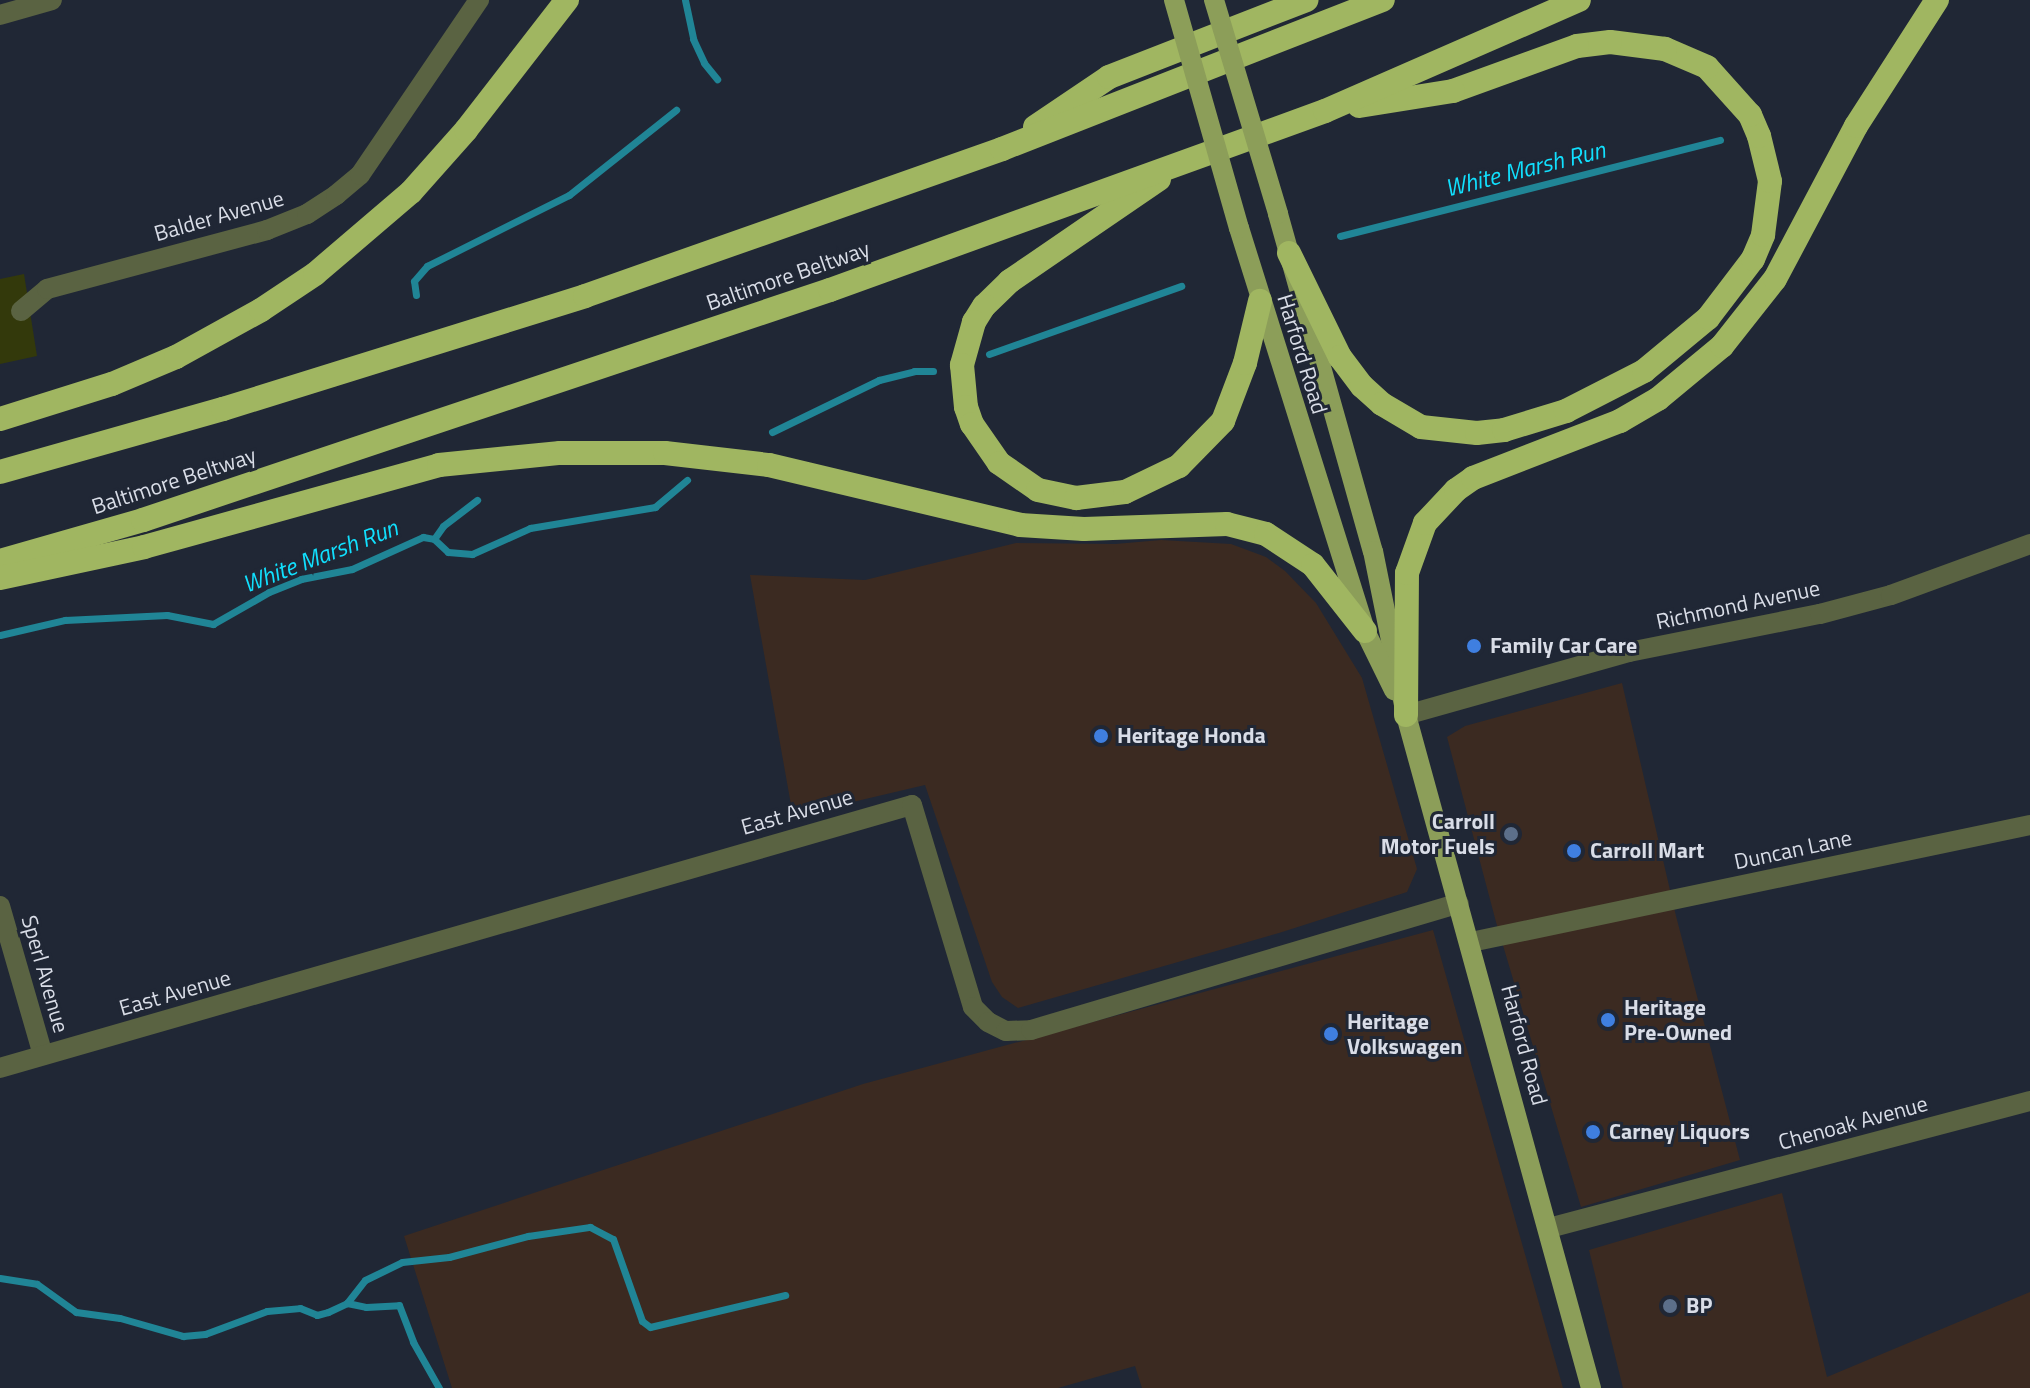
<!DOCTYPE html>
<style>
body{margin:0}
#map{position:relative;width:2030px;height:1388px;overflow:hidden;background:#202735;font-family:"Titillium Web",sans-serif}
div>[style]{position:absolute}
.commercial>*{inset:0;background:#3b2a21}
.green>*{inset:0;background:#33390b}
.stream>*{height:7px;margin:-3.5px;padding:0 3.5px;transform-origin:3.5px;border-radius:3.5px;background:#208596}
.minor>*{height:20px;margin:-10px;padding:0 10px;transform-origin:10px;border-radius:10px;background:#5a6342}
.primary>*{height:20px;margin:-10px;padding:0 10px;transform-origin:10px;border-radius:10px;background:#8c9e59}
.motorway>*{height:24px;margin:-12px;padding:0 12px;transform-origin:12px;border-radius:12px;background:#a0b661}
.primary-bridge>*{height:20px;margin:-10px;padding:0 10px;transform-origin:10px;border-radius:10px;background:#8c9e59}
.dots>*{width:22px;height:22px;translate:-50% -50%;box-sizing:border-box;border:4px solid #202735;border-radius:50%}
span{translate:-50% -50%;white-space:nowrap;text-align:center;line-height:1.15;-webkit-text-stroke:6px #202735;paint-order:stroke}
.street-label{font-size:22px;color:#d9dde7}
.poi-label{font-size:22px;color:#d9dde7;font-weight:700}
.left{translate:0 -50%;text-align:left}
.right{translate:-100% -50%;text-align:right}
.water-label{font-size:24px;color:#11e0fe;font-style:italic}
</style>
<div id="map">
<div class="commercial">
<div style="clip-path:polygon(1161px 540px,1231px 544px,1266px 557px,1285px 571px,1316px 603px,1362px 678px,1417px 869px,1407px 892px,1279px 933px,1018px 1008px,1002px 997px,992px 982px,925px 785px,793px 816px,750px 575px,865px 580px,1016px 543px,1115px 544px)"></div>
<div style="clip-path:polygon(1622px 683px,1676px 916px,1740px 1160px,1581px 1207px,1496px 922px,1447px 737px,1465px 726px)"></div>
<div style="clip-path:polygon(1433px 930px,1563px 1388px,1142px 1388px,1135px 1366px,1058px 1388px,452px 1388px,404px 1236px,863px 1084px)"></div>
<div style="clip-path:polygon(1782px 1193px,1827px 1377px,2030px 1292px,2030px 1388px,1623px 1388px,1589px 1250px)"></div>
</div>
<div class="green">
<div style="clip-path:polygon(24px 274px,37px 356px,0 364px,0 279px)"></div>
</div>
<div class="stream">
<div style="left:685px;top:0;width:40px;rotate:78deg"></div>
<div style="left:693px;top:39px;width:26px;rotate:65deg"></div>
<div style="left:704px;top:63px;width:21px;rotate:51deg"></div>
<div style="left:1340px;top:236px;width:392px;rotate:-14.2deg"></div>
<div style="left:416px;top:295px;width:14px;rotate:-98deg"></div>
<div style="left:414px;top:281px;width:20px;rotate:-49deg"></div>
<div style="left:427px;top:266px;width:159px;rotate:-26.6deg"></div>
<div style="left:569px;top:195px;width:137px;rotate:-38.5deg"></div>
<div style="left:989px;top:354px;width:204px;rotate:-19.5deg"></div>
<div style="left:772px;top:432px;width:119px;rotate:-25.9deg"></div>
<div style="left:879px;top:380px;width:36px;rotate:-14deg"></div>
<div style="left:914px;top:371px;width:19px"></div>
<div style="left:434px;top:539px;width:16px;rotate:-55deg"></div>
<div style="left:443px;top:526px;width:43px;rotate:-37.4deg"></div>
<div style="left:0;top:635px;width:67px;rotate:-13deg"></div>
<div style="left:65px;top:620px;width:102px;rotate:-2.8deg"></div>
<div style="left:167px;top:615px;width:47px;rotate:11.1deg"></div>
<div style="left:213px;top:624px;width:64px;rotate:-29.7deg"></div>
<div style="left:269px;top:592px;width:35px;rotate:-22deg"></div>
<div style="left:301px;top:579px;width:52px;rotate:-11.1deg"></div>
<div style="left:352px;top:569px;width:78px;rotate:-24.3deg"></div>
<div style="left:423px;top:537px;width:11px;rotate:10deg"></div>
<div style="left:434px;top:539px;width:19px;rotate:43deg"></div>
<div style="left:448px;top:552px;width:24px;rotate:5deg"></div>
<div style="left:472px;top:554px;width:64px;rotate:-24.1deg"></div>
<div style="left:530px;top:528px;width:127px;rotate:-9.5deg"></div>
<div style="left:655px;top:507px;width:42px;rotate:-40.2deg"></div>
<div style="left:0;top:1278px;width:37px;rotate:9deg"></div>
<div style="left:37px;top:1284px;width:48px;rotate:35.7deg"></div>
<div style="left:76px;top:1312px;width:44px;rotate:7.8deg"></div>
<div style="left:120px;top:1318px;width:66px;rotate:15.9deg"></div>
<div style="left:183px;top:1336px;width:22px;rotate:-5deg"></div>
<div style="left:205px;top:1334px;width:66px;rotate:-20.4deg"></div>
<div style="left:267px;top:1311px;width:33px;rotate:-5deg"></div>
<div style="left:300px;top:1308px;width:18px;rotate:22deg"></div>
<div style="left:317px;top:1315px;width:11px;rotate:-15deg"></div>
<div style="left:328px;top:1312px;width:21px;rotate:-25deg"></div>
<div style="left:347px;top:1303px;width:29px;rotate:-52deg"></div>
<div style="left:365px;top:1280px;width:41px;rotate:-25.9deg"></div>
<div style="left:402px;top:1262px;width:47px;rotate:-6.1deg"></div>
<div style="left:449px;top:1257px;width:82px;rotate:-14.9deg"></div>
<div style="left:528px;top:1236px;width:63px;rotate:-8.3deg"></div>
<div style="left:590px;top:1227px;width:26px;rotate:28deg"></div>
<div style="left:613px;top:1239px;width:87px;rotate:70.5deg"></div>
<div style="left:642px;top:1321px;width:10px;rotate:37deg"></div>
<div style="left:650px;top:1327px;width:139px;rotate:-13.3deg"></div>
<div style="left:347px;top:1303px;width:19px;rotate:12deg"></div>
<div style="left:366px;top:1307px;width:33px;rotate:-3deg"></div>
<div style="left:399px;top:1305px;width:40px;rotate:69deg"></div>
<div style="left:413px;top:1342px;width:53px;rotate:60.5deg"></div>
</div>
<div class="minor">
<div style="left:0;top:15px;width:54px;rotate:-16.1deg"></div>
<div style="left:21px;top:311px;width:34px;rotate:-40deg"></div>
<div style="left:47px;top:289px;width:228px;rotate:-15deg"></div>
<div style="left:267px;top:230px;width:43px;rotate:-21.8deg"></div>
<div style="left:307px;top:214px;width:35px;rotate:-33deg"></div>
<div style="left:336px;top:195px;width:31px;rotate:-40deg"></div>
<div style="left:360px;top:175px;width:212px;rotate:-55.8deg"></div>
<div style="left:1406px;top:715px;width:232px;rotate:-15.8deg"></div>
<div style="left:1629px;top:652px;width:195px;rotate:-11.3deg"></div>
<div style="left:1820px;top:614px;width:73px;rotate:-15deg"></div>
<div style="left:1891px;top:595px;width:148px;rotate:-20.1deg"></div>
<div style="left:0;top:906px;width:155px;rotate:73.9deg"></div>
<div style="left:1471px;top:942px;width:571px;rotate:-11.82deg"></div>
<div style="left:0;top:1068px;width:949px;rotate:-16.09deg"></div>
<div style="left:912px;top:805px;width:211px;rotate:73.2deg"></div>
<div style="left:973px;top:1007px;width:21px;rotate:45deg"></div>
<div style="left:988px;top:1022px;width:20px;rotate:27deg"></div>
<div style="left:1006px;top:1031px;width:25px;rotate:-2deg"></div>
<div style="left:1031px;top:1030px;width:446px;rotate:-16.5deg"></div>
<div style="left:1549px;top:1228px;width:497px;rotate:-14.8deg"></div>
</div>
<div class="primary">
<div style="left:1278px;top:214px;width:350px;rotate:74.3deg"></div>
<div style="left:1373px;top:551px;width:167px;rotate:78.6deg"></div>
<div style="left:1406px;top:715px;width:698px;rotate:74.63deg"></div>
<div style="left:1239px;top:228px;width:422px;rotate:72.6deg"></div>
<div style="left:1365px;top:631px;width:66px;rotate:63.8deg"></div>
</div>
<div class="motorway">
<div style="left:1035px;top:127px;width:89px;rotate:-34deg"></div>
<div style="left:1109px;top:77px;width:212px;rotate:-21.3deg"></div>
<div style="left:1159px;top:179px;width:181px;rotate:145.6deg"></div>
<div style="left:1010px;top:281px;width:36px;rotate:136deg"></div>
<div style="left:984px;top:306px;width:19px;rotate:122deg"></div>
<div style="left:974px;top:322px;width:45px;rotate:105.6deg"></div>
<div style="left:962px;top:365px;width:42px;rotate:84.6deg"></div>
<div style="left:966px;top:407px;width:18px;rotate:71deg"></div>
<div style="left:972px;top:424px;width:47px;rotate:55.3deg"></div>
<div style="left:999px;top:463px;width:47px;rotate:34.7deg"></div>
<div style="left:1038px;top:490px;width:39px;rotate:12deg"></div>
<div style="left:1076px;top:498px;width:49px;rotate:-7deg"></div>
<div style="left:1125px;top:492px;width:60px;rotate:-25.7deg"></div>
<div style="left:1179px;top:466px;width:63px;rotate:-45.6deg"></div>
<div style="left:1223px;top:421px;width:62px;rotate:-69.2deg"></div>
<div style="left:1245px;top:363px;width:64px;rotate:-76.4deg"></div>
<div style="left:1289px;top:253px;width:116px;rotate:63.9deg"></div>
<div style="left:1340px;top:357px;width:36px;rotate:53deg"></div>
<div style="left:1362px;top:386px;width:27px;rotate:42deg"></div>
<div style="left:1382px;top:404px;width:45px;rotate:30.5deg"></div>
<div style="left:1421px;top:427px;width:56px;rotate:6.1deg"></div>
<div style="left:1477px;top:433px;width:27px;rotate:-6deg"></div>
<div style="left:1504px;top:430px;width:65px;rotate:-17deg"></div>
<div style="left:1566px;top:411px;width:88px;rotate:-27.1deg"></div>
<div style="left:1644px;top:371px;width:83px;rotate:-39.6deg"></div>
<div style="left:1708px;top:318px;width:74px;rotate:-52.7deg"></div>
<div style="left:1753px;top:259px;width:26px;rotate:-67deg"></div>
<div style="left:1763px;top:235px;width:54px;rotate:-82.6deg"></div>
<div style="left:1770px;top:181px;width:46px;rotate:-103.7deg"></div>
<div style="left:1759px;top:136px;width:23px;rotate:-113deg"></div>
<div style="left:1750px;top:115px;width:64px;rotate:-131.9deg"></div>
<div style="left:1707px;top:67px;width:46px;rotate:-156.8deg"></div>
<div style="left:1665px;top:49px;width:55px;rotate:-172.7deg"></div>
<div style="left:1610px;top:42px;width:33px;rotate:173deg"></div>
<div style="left:1577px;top:46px;width:132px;rotate:160.1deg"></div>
<div style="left:1453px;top:91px;width:95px;rotate:170.9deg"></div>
<div style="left:0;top:419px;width:117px;rotate:-17.4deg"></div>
<div style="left:112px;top:384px;width:69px;rotate:-22.9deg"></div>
<div style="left:176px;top:357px;width:97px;rotate:-28.9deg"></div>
<div style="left:261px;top:310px;width:65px;rotate:-33.7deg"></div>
<div style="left:315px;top:274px;width:126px;rotate:-40.5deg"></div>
<div style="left:411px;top:192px;width:83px;rotate:-48.4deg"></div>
<div style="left:466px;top:130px;width:165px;rotate:-52.2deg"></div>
<div style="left:0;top:472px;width:232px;rotate:-15.8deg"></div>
<div style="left:223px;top:409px;width:379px;rotate:-17.3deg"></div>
<div style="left:585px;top:296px;width:442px;rotate:-19.4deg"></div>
<div style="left:1002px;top:149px;width:409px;rotate:-21.4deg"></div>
<div style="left:0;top:561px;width:149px;rotate:-16deg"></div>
<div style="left:143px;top:520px;width:724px;rotate:-18.51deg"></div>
<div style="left:830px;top:290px;width:526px;rotate:-19.88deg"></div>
<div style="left:1325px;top:111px;width:277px;rotate:-23.6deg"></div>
<div style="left:0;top:578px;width:147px;rotate:-12.1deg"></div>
<div style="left:144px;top:547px;width:306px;rotate:-15.5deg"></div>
<div style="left:439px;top:465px;width:122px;rotate:-5.7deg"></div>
<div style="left:560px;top:453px;width:105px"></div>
<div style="left:665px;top:453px;width:105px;rotate:6.6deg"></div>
<div style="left:769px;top:465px;width:258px;rotate:13.4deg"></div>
<div style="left:1020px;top:525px;width:64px;rotate:3.6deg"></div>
<div style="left:1084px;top:529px;width:143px;rotate:-2deg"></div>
<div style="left:1227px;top:524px;width:40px;rotate:14.4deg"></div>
<div style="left:1266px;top:534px;width:56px;rotate:33.4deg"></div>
<div style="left:1313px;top:565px;width:84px;rotate:51.8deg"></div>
<div style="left:1406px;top:715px;width:142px;rotate:-89.6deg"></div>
<div style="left:1407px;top:573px;width:53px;rotate:-70.2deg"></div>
<div style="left:1425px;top:523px;width:45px;rotate:-46.8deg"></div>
<div style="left:1456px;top:490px;width:21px;rotate:-35deg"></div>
<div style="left:1473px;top:478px;width:158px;rotate:-21.2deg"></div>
<div style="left:1620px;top:421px;width:44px;rotate:-30.1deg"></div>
<div style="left:1658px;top:399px;width:83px;rotate:-39.6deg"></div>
<div style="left:1722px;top:346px;width:85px;rotate:-51.7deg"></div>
<div style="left:1775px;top:279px;width:173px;rotate:-62.1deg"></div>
<div style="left:1856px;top:126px;width:150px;rotate:-57.3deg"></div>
</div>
<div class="primary-bridge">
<div style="left:1174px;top:0;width:237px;rotate:74.1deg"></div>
<div style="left:1214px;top:0;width:223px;rotate:73.3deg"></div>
</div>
<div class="dots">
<div style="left:1474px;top:646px;background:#3f7fe0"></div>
<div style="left:1101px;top:736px;background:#3f7fe0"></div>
<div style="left:1511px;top:834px;background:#5c6f8a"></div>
<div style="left:1574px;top:851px;background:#3f7fe0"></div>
<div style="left:1608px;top:1020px;background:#3f7fe0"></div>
<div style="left:1331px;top:1034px;background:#3f7fe0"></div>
<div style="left:1593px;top:1132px;background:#3f7fe0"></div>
<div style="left:1670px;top:1306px;background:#5c6f8a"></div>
</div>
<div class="street-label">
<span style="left:219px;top:216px;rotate:-16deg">Balder Avenue</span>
<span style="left:788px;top:276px;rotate:-19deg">Baltimore Beltway</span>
<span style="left:1302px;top:354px;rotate:73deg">Harford Road</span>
<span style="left:174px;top:481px;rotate:-18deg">Baltimore Beltway</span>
<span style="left:1738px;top:605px;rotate:-12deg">Richmond Avenue</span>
<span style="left:797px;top:812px;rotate:-16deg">East Avenue</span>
<span style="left:1793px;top:850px;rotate:-12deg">Duncan Lane</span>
<span style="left:45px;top:974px;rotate:74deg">Sperl Avenue</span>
<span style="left:175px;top:993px;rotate:-16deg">East Avenue</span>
<span style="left:1524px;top:1045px;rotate:75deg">Harford Road</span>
<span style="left:1853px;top:1123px;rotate:-15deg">Chenoak Avenue</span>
</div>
<div class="poi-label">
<span class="left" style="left:1490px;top:646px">Family Car Care</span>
<span class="left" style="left:1117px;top:736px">Heritage Honda</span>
<span class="right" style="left:1495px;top:834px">Carroll<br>Motor Fuels</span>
<span class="left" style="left:1590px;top:851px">Carroll Mart</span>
<span class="left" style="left:1624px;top:1020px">Heritage<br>Pre-Owned</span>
<span class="left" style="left:1347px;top:1034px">Heritage<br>Volkswagen</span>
<span class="left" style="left:1609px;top:1132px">Carney Liquors</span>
<span class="left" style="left:1686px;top:1306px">BP</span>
</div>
<div class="water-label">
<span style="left:1525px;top:169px;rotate:-14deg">White Marsh Run</span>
<span style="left:320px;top:556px;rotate:-21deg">White Marsh Run</span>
</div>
</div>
